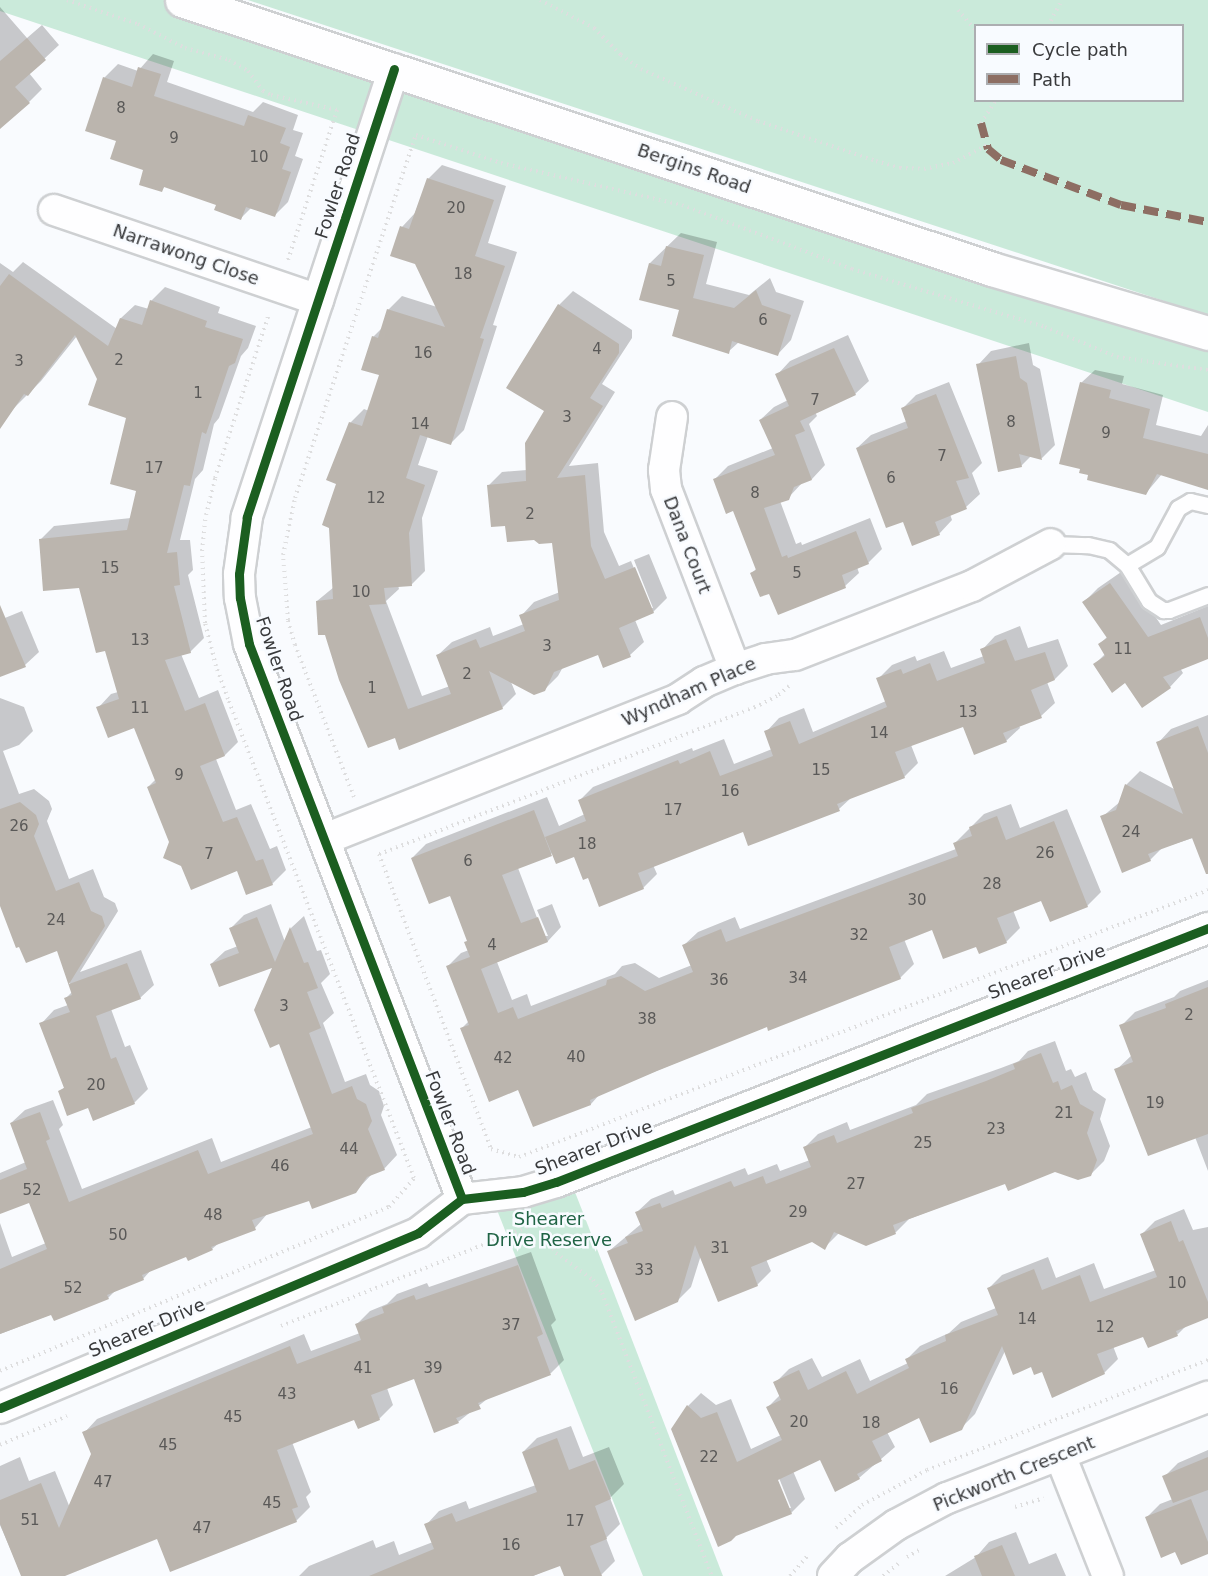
<!DOCTYPE html>
<style>
body{margin:0}
#map{position:relative;width:1208px;height:1576px;overflow:hidden;background:#f9fbfe;font-family:"DejaVu Sans",sans-serif}
div>[style]{position:absolute}
.green>*{inset:0;background:#caeada}
.shadow>*{inset:0;background:#0003}
.building>*{inset:0;background:#bbb5ae}
.path>*{height:4px;margin-top:-2px;transform-origin:0;background:repeating-linear-gradient(90deg,#dededf 0 1.5px,transparent 0 6px)}
.roads{filter:drop-shadow(2px 0 #ced0d2) drop-shadow(-2px 0 #ced0d2) drop-shadow(0 2px #ced0d2) drop-shadow(0 -2px #ced0d2)}
.service>*{height:15px;margin:-7.5px;padding:0 7.5px;transform-origin:7.5px;border-radius:7.5px;background:#fefeff}
.minor>*{height:30px;margin:-15px;padding:0 15px;transform-origin:15px;border-radius:15px;background:#fefeff}
.secondary>*{height:33px;margin:-16.5px;padding:0 16.5px;transform-origin:16.5px;border-radius:16.5px;background:#fefeff}
.quiet>*{height:8px;margin-top:-4px;transform-origin:0;background:repeating-linear-gradient(90deg,#8d6e63 0 15px,transparent 0 23px)}
.cycleway>*{height:9px;margin:-4.5px;padding:0 4.5px;transform-origin:4.5px;border-radius:4.5px;background:#1b5e20}
span{translate:-50% -50%;white-space:nowrap;text-align:center;line-height:1.15;-webkit-text-stroke:5px #f8fbff;paint-order:stroke}
.number-label{font-size:15px;color:#5a5958}
.number-label span{-webkit-text-stroke-width:0}
.street-label{font-size:18px;color:#393a3c}
.park-label{font-size:18px;color:#206445}
.legend{position:absolute;left:974px;top:24px;width:210px;height:78px;box-sizing:border-box;background:#f8fbff;border:2px solid #acaeb1;margin:0;padding:8px 10px;list-style:none;font-size:18px;color:#393a3c}
.legend li{display:flex;align-items:center;gap:12px;height:30px}
.legend b{width:30px;border:2px solid #acaeb1}
</style>
<div id="map">
<div class="green">
<div style="clip-path:polygon(0 0,182px 0,1208px 328px,1208px 412px,0 11px)"></div>
<div style="clip-path:polygon(evenodd,248px 0,1208px 0,1208px 315px,1164px 301px,248px 0,976px 26px,1182px 26px,1182px 100px,976px 100px,976px 26px)"></div>
<div style="clip-path:polygon(569px 1177px,582px 1210px,723px 1576px,643px 1576px,491px 1195px)"></div>
</div>
<div class="shadow">
<div style="clip-path:polygon(0 7px,27px 38px,42px 25px,59px 45px,29px 73px,42px 89px,29px 102px,0 112px)"></div>
<div style="clip-path:polygon(153px 54px,174px 61px,167px 82px,253px 112px,263px 102px,298px 115px,293px 130px,303px 133px,295px 156px,303px 159px,288px 202px,274px 216px,251px 208px,241px 218px,218px 204px,165px 186px,161px 191px,118px 140px,104px 78px,118px 64px,138px 71px)"></div>
<div style="clip-path:polygon(442px 165px,506px 186px,488px 243px,517px 252px,493px 325px,497px 326px,464px 430px,451px 443px,428px 436px,418px 465px,438px 471px,422px 518px,425px 571px,412px 584px,398px 585px,399px 589px,386px 601px,422px 696px,450px 686px,438px 655px,452px 642px,490px 627px,493px 636px,524px 624px,521px 616px,534px 602px,560px 592px,553px 541px,506px 524px,488px 486px,502px 472px,527px 470px,546px 410px,508px 387px,559px 305px,573px 291px,632px 330px,632px 338px,602px 384px,615px 392px,569px 466px,598px 463px,604px 532px,619px 566px,631px 561px,650px 608px,653px 608px,634px 560px,649px 554px,667px 598px,653px 612px,635px 620px,644px 642px,630px 655px,599px 653px,563px 667px,558px 676px,544px 690px,511px 682px,516px 694px,502px 708px,396px 736px,317px 601px,334px 587px,338px 483px,350px 423px,364px 409px,369px 411px,381px 374px,373px 337px,383px 327px,388px 310px,402px 296px,437px 307px,402px 227px,415px 213px,428px 179px)"></div>
<div style="clip-path:polygon(681px 233px,717px 242px,706px 284px,749px 295px,770px 278px,776px 292px,804px 301px,791px 340px,778px 354px,739px 342px,728px 352px,681px 309px,641px 299px,650px 263px)"></div>
<div style="clip-path:polygon(23px 262px,117px 329px,121px 318px,135px 305px,149px 309px,151px 301px,165px 287px,220px 307px,218px 313px,256px 326px,248px 348px,241px 356px,219px 418px,214px 424px,203px 470px,195px 479px,180px 540px,190px 540px,193px 570px,188px 575px,204px 638px,190px 652px,181px 654px,199px 698px,218px 690px,238px 742px,225px 755px,216px 759px,236px 810px,251px 804px,270px 849px,277px 846px,286px 870px,272px 884px,170px 842px,148px 787px,156px 779px,135px 726px,98px 708px,111px 694px,118px 692px,106px 649px,80px 587px,41px 539px,54px 526px,131px 518px,138px 490px,128px 417px,99px 379px,77px 336px,41px 381px,11px 411px,0 403px,0 263px,13px 272px)"></div>
<div style="clip-path:polygon(848px 335px,869px 381px,855px 394px,815px 412px,817px 416px,809px 424px,825px 465px,812px 479px,803px 482px,788px 498px,780px 501px,796px 544px,801px 542px,802px 545px,870px 518px,882px 549px,868px 563px,857px 567px,859px 573px,845px 586px,770px 592px,752px 573px,757px 568px,734px 509px,714px 480px,728px 466px,773px 448px,760px 420px,774px 407px,788px 400px,777px 375px,790px 361px)"></div>
<div style="clip-path:polygon(1029px 343px,1033px 365px,1040px 369px,1055px 445px,1042px 458px,1032px 455px,1021px 466px,978px 365px,991px 351px)"></div>
<div style="clip-path:polygon(1095px 370px,1124px 376px,1122px 384px,1163px 395px,1156px 425px,1201px 436px,1208px 425px,1208px 488px,1162px 474px,1146px 493px,1081px 383px)"></div>
<div style="clip-path:polygon(949px 382px,982px 463px,972px 473px,980px 494px,966px 507px,950px 514px,952px 520px,939px 534px,904px 521px,857px 448px,871px 435px,907px 421px,902px 409px,916px 395px)"></div>
<div style="clip-path:polygon(1124px 570px,1161px 625px,1208px 606px,1208px 656px,1180px 668px,1183px 673px,1170px 687px,1126px 681px,1095px 664px,1106px 653px,1100px 644px,1108px 636px,1084px 602px,1098px 588px)"></div>
<div style="clip-path:polygon(22px 611px,39px 652px,25px 665px,0 676px,0 620px)"></div>
<div style="clip-path:polygon(1020px 626px,1028px 648px,1058px 639px,1068px 666px,1055px 679px,1047px 682px,1055px 703px,1041px 716px,1019px 725px,1020px 728px,1006px 741px,964px 725px,911px 745px,918px 763px,904px 777px,852px 797px,839px 809px,744px 830px,653px 865px,657px 874px,643px 888px,589px 876px,574px 855px,553px 853px,518px 868px,544px 936px,548px 936px,537px 910px,552px 904px,561px 927px,548px 941px,497px 962px,512px 1000px,527px 994px,531px 1006px,615px 974px,622px 966px,635px 963px,659px 978px,692px 965px,684px 945px,698px 932px,735px 917px,740px 929px,956px 849px,954px 844px,984px 814px,1011px 804px,1020px 828px,1067px 809px,1101px 892px,1087px 906px,1042px 899px,1013px 910px,1020px 928px,1006px 942px,976px 945px,933px 928px,904px 939px,914px 964px,900px 978px,768px 1025px,600px 1094px,591px 1104px,519px 1088px,461px 1029px,469px 1021px,448px 966px,461px 953px,469px 950px,469px 940px,451px 894px,412px 858px,426px 844px,547px 797px,559px 826px,585px 814px,580px 800px,593px 787px,692px 748px,693px 751px,724px 739px,734px 764px,772px 749px,766px 732px,779px 718px,804px 708px,813px 732px,886px 701px,878px 679px,892px 665px,915px 656px,917px 661px,944px 651px,951px 668px,984px 656px,982px 650px,995px 636px)"></div>
<div style="clip-path:polygon(0 698px,24px 707px,33px 731px,19px 745px,3px 751px,19px 794px,34px 789px,49px 801px,52px 809px,47px 821px,69px 879px,93px 869px,104px 897px,115px 903px,118px 911px,80px 972px,141px 950px,154px 985px,140px 998px,111px 1009px,125px 1047px,130px 1045px,148px 1089px,134px 1103px,89px 1106px,60px 1091px,65px 1087px,41px 1024px,54px 1010px,68px 1005px,66px 998px,73px 991px,57px 949px,0 903px)"></div>
<div style="clip-path:polygon(1208px 715px,1208px 833px,1162px 848px,1150px 860px,1102px 817px,1121px 801px,1126px 785px,1140px 771px,1176px 790px,1158px 743px,1171px 729px)"></div>
<div style="clip-path:polygon(271px 904px,285px 942px,291px 928px,304px 916px,317px 951px,321px 950px,330px 974px,321px 983px,334px 1013px,323px 1023px,345px 1082px,366px 1074px,370px 1085px,379px 1091px,384px 1106px,381px 1115px,397px 1155px,384px 1169px,372px 1174px,355px 1192px,310px 1199px,268px 1213px,255px 1228px,219px 1243px,212px 1249px,187px 1255px,152px 1269px,143px 1279px,116px 1290px,108px 1298px,52px 1314px,0 1334px,0 1223px,12px 1257px,46px 1243px,30px 1201px,0 1212px,0 1173px,26px 1162px,11px 1123px,25px 1110px,53px 1100px,63px 1125px,59px 1129px,82px 1189px,212px 1138px,221px 1162px,312px 1127px,275px 965px,211px 964px,225px 951px,238px 946px,231px 928px,244px 915px)"></div>
<div style="clip-path:polygon(1208px 980px,1208px 1171px,1195px 1137px,1116px 1070px,1132px 1055px,1121px 1026px,1135px 1012px,1174px 997px,1180px 991px)"></div>
<div style="clip-path:polygon(1055px 1041px,1066px 1071px,1071px 1069px,1075px 1077px,1086px 1072px,1093px 1090px,1106px 1099px,1100px 1119px,1110px 1146px,1104px 1161px,1090px 1175px,1055px 1171px,1006px 1182px,909px 1219px,896px 1232px,866px 1244px,839px 1233px,824px 1248px,812px 1241px,766px 1259px,771px 1271px,757px 1285px,701px 1255px,691px 1287px,677px 1301px,609px 1251px,641px 1224px,637px 1212px,651px 1199px,673px 1190px,675px 1195px,745px 1168px,748px 1175px,777px 1164px,780px 1171px,810px 1160px,805px 1147px,818px 1134px,847px 1122px,850px 1130px,916px 1105px,927px 1094px,1001px 1068px,1019px 1061px,1028px 1051px)"></div>
<div style="clip-path:polygon(evenodd,1184px 1209px,1193px 1230px,1208px 1227px,1208px 1317px,1187px 1325px,1178px 1334px,1149px 1346px,1144px 1335px,1113px 1346px,1118px 1359px,1104px 1373px,1043px 1370px,1005px 1351px,975px 1414px,961px 1428px,920px 1416px,887px 1432px,895px 1447px,859px 1478px,820px 1458px,793px 1471px,805px 1499px,791px 1513px,736px 1535px,688px 1406px,701px 1393px,716px 1405px,731px 1399px,751px 1449px,781px 1435px,768px 1407px,781px 1394px,775px 1383px,789px 1369px,812px 1358px,822px 1377px,860px 1359px,870px 1381px,908px 1363px,907px 1359px,920px 1346px,949px 1333px,961px 1322px,996px 1308px,989px 1288px,1002px 1275px,1048px 1257px,1056px 1278px,1094px 1263px,1104px 1289px,1156px 1270px,1142px 1234px,1155px 1221px,1184px 1209px,777px 1473px,791px 1508px,788px 1508px,774px 1474px,777px 1473px)"></div>
<div style="clip-path:polygon(531px 1252px,556px 1320px,551px 1325px,564px 1360px,551px 1373px,491px 1396px,458px 1422px,415px 1377px,387px 1388px,393px 1405px,379px 1419px,355px 1418px,292px 1442px,311px 1492px,306px 1497px,310px 1507px,296px 1521px,158px 1537px,62px 1576px,22px 1576px,0 1525px,0 1466px,20px 1457px,29px 1481px,55px 1471px,70px 1508px,92px 1454px,84px 1433px,97px 1419px,304px 1334px,311px 1351px,360px 1333px,357px 1324px,370px 1311px,387px 1304px,397px 1294px,427px 1283px,429px 1287px)"></div>
<div style="clip-path:polygon(571px 1426px,583px 1457px,609px 1447px,624px 1484px,610px 1498px,620px 1524px,606px 1538px,615px 1561px,601px 1575px,565px 1576px,561px 1564px,533px 1576px,299px 1576px,309px 1566px,373px 1540px,376px 1548px,394px 1541px,399px 1555px,433px 1542px,426px 1525px,439px 1511px,466px 1501px,469px 1509px,536px 1485px,523px 1452px,537px 1438px)"></div>
<div style="clip-path:polygon(1208px 1450px,1208px 1552px,1176px 1550px,1147px 1517px,1160px 1504px,1173px 1499px,1164px 1477px,1178px 1463px)"></div>
<div style="clip-path:polygon(1016px 1532px,1029px 1564px,1056px 1553px,1066px 1576px,945px 1576px,976px 1557px,989px 1542px)"></div>
</div>
<div class="building">
<div style="clip-path:polygon(27px 38px,46px 60px,15px 87px,30px 103px,0 129px,0 61px)"></div>
<div style="clip-path:polygon(138px 67px,161px 74px,154px 96px,244px 126px,248px 115px,286px 128px,280px 143px,290px 147px,282px 169px,291px 172px,275px 217px,246px 207px,241px 220px,214px 210px,216px 205px,164px 187px,162px 192px,139px 185px,143px 170px,110px 159px,116px 141px,85px 131px,103px 77px,132px 87px)"></div>
<div style="clip-path:polygon(427px 178px,494px 200px,475px 256px,505px 266px,480px 338px,484px 339px,451px 445px,420px 435px,406px 478px,425px 485px,409px 533px,412px 586px,384px 588px,386px 604px,369px 605px,408px 709px,451px 694px,436px 655px,476px 639px,480px 648px,525px 631px,519px 615px,559px 600px,552px 543px,539px 544px,534px 540px,507px 542px,505px 526px,491px 527px,487px 485px,526px 481px,525px 443px,544px 411px,506px 388px,558px 304px,619px 344px,619px 353px,590px 398px,603px 406px,557px 478px,585px 475px,591px 546px,605px 579px,635px 567px,654px 613px,619px 628px,631px 657px,603px 668px,598px 655px,554px 672px,545px 691px,534px 695px,489px 671px,503px 709px,399px 750px,395px 738px,368px 748px,339px 680px,325px 635px,318px 635px,316px 601px,333px 599px,329px 528px,322px 525px,336px 484px,326px 480px,349px 422px,362px 426px,379px 375px,361px 370px,372px 336px,378px 338px,387px 309px,445px 327px,415px 264px,390px 256px,400px 226px,409px 229px)"></div>
<div style="clip-path:polygon(666px 246px,704px 255px,693px 298px,734px 308px,756px 290px,762px 305px,791px 315px,778px 356px,732px 341px,729px 354px,672px 336px,679px 310px,639px 300px,649px 263px,661px 266px)"></div>
<div style="clip-path:polygon(9px 274px,108px 346px,120px 318px,142px 325px,150px 300px,207px 321px,205px 327px,243px 339px,235px 363px,229px 366px,206px 434px,202px 432px,190px 486px,184px 485px,167px 553px,177px 552px,180px 585px,174px 586px,191px 653px,165px 660px,185px 711px,205px 703px,225px 756px,200px 766px,223px 822px,237px 817px,256px 861px,263px 859px,273px 885px,246px 895px,237px 871px,191px 890px,181px 866px,163px 858px,169px 842px,147px 787px,156px 783px,134px 728px,108px 738px,96px 707px,119px 699px,105px 651px,96px 653px,79px 588px,43px 591px,39px 539px,127px 530px,136px 491px,110px 484px,126px 418px,88px 405px,97px 379px,75px 335px,28px 396px,24px 394px,0 429px,0 286px)"></div>
<div style="clip-path:polygon(834px 348px,856px 395px,800px 421px,805px 431px,795px 435px,812px 480px,794px 487px,789px 500px,764px 508px,782px 557px,787px 555px,788px 558px,856px 531px,869px 564px,842px 575px,846px 588px,778px 615px,769px 594px,760px 597px,750px 573px,756px 570px,733px 511px,726px 514px,713px 479px,775px 455px,759px 420px,789px 406px,775px 374px)"></div>
<div style="clip-path:polygon(1016px 356px,1020px 378px,1027px 383px,1042px 460px,1019px 454px,1022px 467px,998px 472px,976px 364px)"></div>
<div style="clip-path:polygon(1080px 382px,1111px 390px,1109px 398px,1150px 409px,1143px 438px,1208px 454px,1208px 490px,1157px 474px,1146px 495px,1087px 480px,1088px 475px,1079px 473px,1080px 469px,1059px 464px)"></div>
<div style="clip-path:polygon(936px 394px,969px 478px,956px 481px,967px 509px,935px 522px,940px 535px,912px 546px,903px 522px,886px 528px,856px 448px,908px 428px,901px 408px)"></div>
<div style="clip-path:polygon(1110px 583px,1148px 637px,1200px 617px,1208px 638px,1208px 659px,1163px 677px,1171px 688px,1142px 708px,1125px 683px,1112px 693px,1093px 664px,1105px 656px,1098px 644px,1107px 638px,1082px 602px)"></div>
<div style="clip-path:polygon(0 605px,26px 667px,0 677px)"></div>
<div style="clip-path:polygon(1006px 639px,1015px 661px,1045px 652px,1055px 680px,1031px 690px,1042px 718px,1003px 733px,1007px 742px,974px 755px,963px 727px,895px 752px,905px 778px,837px 804px,840px 811px,748px 846px,743px 832px,638px 873px,644px 889px,599px 907px,588px 878px,583px 880px,574px 857px,556px 864px,545px 837px,586px 821px,578px 800px,678px 760px,680px 764px,710px 751px,720px 776px,773px 756px,764px 731px,790px 721px,799px 744px,887px 707px,876px 678px,901px 669px,903px 674px,930px 663px,937px 681px,985px 663px,980px 649px)"></div>
<div style="clip-path:polygon(1198px 726px,1208px 753px,1208px 874px,1206px 874px,1192px 838px,1148px 854px,1151px 861px,1122px 873px,1100px 816px,1116px 810px,1125px 784px,1183px 814px,1156px 742px)"></div>
<div style="clip-path:polygon(20px 802px,36px 815px,39px 824px,34px 836px,56px 891px,79px 882px,91px 911px,102px 916px,105px 926px,69px 984px,127px 963px,141px 999px,96px 1016px,111px 1059px,116px 1057px,135px 1104px,93px 1121px,88px 1108px,67px 1116px,58px 1091px,64px 1088px,39px 1023px,70px 1012px,64px 998px,72px 995px,57px 951px,26px 963px,19px 947px,16px 948px,0 906px,0 809px)"></div>
<div style="clip-path:polygon(534px 810px,552px 856px,502px 875px,521px 923px,538px 917px,548px 942px,481px 969px,498px 1013px,513px 1007px,518px 1019px,606px 985px,607px 980px,621px 976px,645px 991px,693px 972px,682px 945px,721px 929px,726px 942px,958px 856px,953px 843px,972px 836px,969px 827px,997px 816px,1006px 840px,1054px 821px,1088px 907px,1050px 922px,1041px 901px,997px 918px,1007px 943px,979px 954px,976px 947px,943px 959px,932px 930px,889px 947px,901px 979px,768px 1031px,767px 1027px,657px 1071px,590px 1100px,591px 1105px,533px 1127px,518px 1090px,489px 1102px,460px 1028px,469px 1025px,446px 966px,470px 957px,464px 942px,467px 941px,450px 896px,429px 904px,411px 858px)"></div>
<div style="clip-path:polygon(257px 917px,275px 962px,290px 927px,304px 963px,308px 962px,318px 988px,307px 992px,321px 1028px,309px 1033px,332px 1094px,352px 1086px,357px 1099px,366px 1104px,372px 1121px,368px 1129px,385px 1170px,367px 1177px,356px 1193px,312px 1209px,309px 1201px,252px 1220px,256px 1230px,211px 1247px,213px 1250px,188px 1261px,186px 1257px,142px 1275px,144px 1280px,107px 1295px,109px 1299px,54px 1321px,51px 1315px,0 1334px,0 1269px,47px 1249px,29px 1203px,0 1214px,0 1180px,27px 1169px,10px 1123px,40px 1112px,50px 1139px,46px 1141px,69px 1202px,198px 1150px,208px 1174px,313px 1134px,279px 1044px,270px 1048px,254px 1010px,272px 968px,219px 987px,210px 964px,239px 953px,229px 928px)"></div>
<div style="clip-path:polygon(1208px 987px,1208px 1134px,1148px 1156px,1114px 1069px,1133px 1062px,1119px 1025px,1166px 1008px,1165px 1004px)"></div>
<div style="clip-path:polygon(1041px 1053px,1053px 1083px,1058px 1081px,1061px 1090px,1072px 1085px,1080px 1104px,1094px 1112px,1087px 1133px,1097px 1160px,1091px 1176px,1078px 1180px,1055px 1172px,1008px 1191px,1005px 1184px,893px 1225px,896px 1234px,866px 1246px,834px 1232px,825px 1250px,812px 1242px,751px 1267px,758px 1286px,718px 1302px,695px 1245px,678px 1302px,635px 1321px,607px 1251px,628px 1243px,625px 1237px,643px 1231px,635px 1212px,660px 1203px,662px 1208px,731px 1181px,734px 1187px,763px 1176px,766px 1184px,811px 1167px,803px 1147px,834px 1135px,837px 1143px,913px 1113px,911px 1108px,986px 1081px,1015px 1069px,1013px 1064px)"></div>
<div style="clip-path:polygon(1171px 1221px,1179px 1242px,1183px 1240px,1208px 1302px,1208px 1318px,1176px 1331px,1178px 1336px,1148px 1348px,1143px 1337px,1097px 1354px,1105px 1374px,1052px 1398px,1042px 1372px,1034px 1375px,1031px 1367px,1013px 1375px,1002px 1346px,962px 1430px,930px 1443px,919px 1418px,872px 1441px,882px 1461px,857px 1474px,860px 1479px,835px 1492px,820px 1460px,778px 1480px,792px 1514px,736px 1536px,731px 1541px,718px 1547px,671px 1429px,687px 1405px,701px 1418px,717px 1412px,737px 1462px,782px 1440px,766px 1407px,781px 1400px,773px 1382px,799px 1370px,808px 1390px,846px 1371px,857px 1394px,909px 1368px,905px 1359px,946px 1341px,945px 1335px,998px 1315px,987px 1288px,1034px 1269px,1042px 1290px,1080px 1275px,1090px 1302px,1157px 1277px,1140px 1234px)"></div>
<div style="clip-path:polygon(518px 1265px,543px 1334px,537px 1337px,551px 1375px,478px 1403px,481px 1409px,456px 1418px,459px 1423px,434px 1433px,414px 1379px,371px 1395px,380px 1420px,358px 1429px,354px 1420px,277px 1450px,298px 1507px,292px 1509px,297px 1522px,170px 1572px,157px 1539px,65px 1576px,21px 1576px,0 1524px,0 1500px,41px 1483px,59px 1528px,91px 1454px,82px 1432px,290px 1346px,297px 1364px,361px 1340px,355px 1324px,384px 1313px,382px 1307px,414px 1295px,416px 1300px)"></div>
<div style="clip-path:polygon(557px 1438px,569px 1470px,595px 1460px,611px 1499px,595px 1506px,607px 1539px,590px 1546px,602px 1576px,564px 1576px,560px 1566px,533px 1576px,369px 1576px,434px 1549px,424px 1524px,452px 1513px,456px 1522px,537px 1492px,522px 1452px)"></div>
<div style="clip-path:polygon(1208px 1457px,1208px 1490px,1173px 1503px,1162px 1476px)"></div>
<div style="clip-path:polygon(1191px 1499px,1208px 1542px,1208px 1554px,1181px 1565px,1175px 1552px,1161px 1558px,1145px 1517px)"></div>
<div style="clip-path:polygon(1002px 1545px,1015px 1576px,982px 1576px,974px 1556px)"></div>
</div>
<div class="path">
<div style="left:67px;top:0;width:75px;rotate:18.7deg"></div>
<div style="left:138px;top:24px;width:53px;rotate:27.1deg"></div>
<div style="left:185px;top:48px;width:46px;rotate:15.3deg"></div>
<div style="left:229px;top:60px;width:22px;rotate:30deg"></div>
<div style="left:248px;top:71px;width:25px;rotate:53deg"></div>
<div style="left:263px;top:91px;width:9px;rotate:27deg"></div>
<div style="left:271px;top:95px;width:68px;rotate:12.8deg"></div>
<div style="left:337px;top:110px;width:158px;rotate:108.1deg"></div>
<div style="left:540px;top:0;width:61px;rotate:27.4deg"></div>
<div style="left:594px;top:28px;width:38px;rotate:45deg"></div>
<div style="left:621px;top:55px;width:24px;rotate:35deg"></div>
<div style="left:641px;top:69px;width:128px;rotate:24deg"></div>
<div style="left:758px;top:121px;width:125px;rotate:18.7deg"></div>
<div style="left:876px;top:161px;width:25px;rotate:16deg"></div>
<div style="left:900px;top:168px;width:24px;rotate:2deg"></div>
<div style="left:924px;top:169px;width:30px;rotate:-12deg"></div>
<div style="left:953px;top:163px;width:38px;rotate:-28deg"></div>
<div style="left:958px;top:10px;width:28px;rotate:49deg"></div>
<div style="left:1048px;top:26px;width:30px;rotate:-62deg"></div>
<div style="left:981px;top:123px;width:27px;rotate:-57deg"></div>
<div style="left:789px;top:686px;width:16px;rotate:140deg"></div>
<div style="left:777px;top:696px;width:25px;rotate:153deg"></div>
<div style="left:755px;top:707px;width:404px;rotate:158.6deg"></div>
<div style="left:379px;top:854px;width:316px;rotate:69.2deg"></div>
<div style="left:491px;top:1149px;width:29px;rotate:16deg"></div>
<div style="left:519px;top:1157px;width:739px;rotate:-21.18deg"></div>
<div style="left:354px;top:797px;width:163px;rotate:-111.2deg"></div>
<div style="left:295px;top:645px;width:26px;rotate:-106deg"></div>
<div style="left:288px;top:620px;width:65px;rotate:-94.4deg"></div>
<div style="left:283px;top:555px;width:58px;rotate:-78.1deg"></div>
<div style="left:295px;top:498px;width:383px;rotate:-71.6deg"></div>
<div style="left:416px;top:135px;width:89px;rotate:18.2deg"></div>
<div style="left:501px;top:163px;width:186px;rotate:13.1deg"></div>
<div style="left:682px;top:205px;width:182px;rotate:20.6deg"></div>
<div style="left:852px;top:269px;width:202px;rotate:16.7deg"></div>
<div style="left:1045px;top:327px;width:78px;rotate:22.6deg"></div>
<div style="left:1117px;top:357px;width:92px;rotate:8.1deg"></div>
<div style="left:540px;top:1222px;width:35px;rotate:63deg"></div>
<div style="left:556px;top:1253px;width:46px;rotate:36.1deg"></div>
<div style="left:593px;top:1280px;width:16px;rotate:55deg"></div>
<div style="left:602px;top:1293px;width:304px;rotate:68.8deg"></div>
<div style="left:281px;top:1326px;width:287px;rotate:-21.9deg"></div>
<div style="left:0;top:1371px;width:422px;rotate:-22.9deg"></div>
<div style="left:389px;top:1207px;width:38px;rotate:-49deg"></div>
<div style="left:414px;top:1178px;width:514px;rotate:-111.22deg"></div>
<div style="left:228px;top:699px;width:35px;rotate:-110deg"></div>
<div style="left:216px;top:666px;width:44px;rotate:-104.3deg"></div>
<div style="left:205px;top:623px;width:72px;rotate:-92.4deg"></div>
<div style="left:202px;top:551px;width:36px;rotate:-84deg"></div>
<div style="left:206px;top:515px;width:38px;rotate:-76deg"></div>
<div style="left:215px;top:478px;width:173px;rotate:-71.8deg"></div>
<div style="left:0;top:1445px;width:73px;rotate:-23.4deg"></div>
<div style="left:1015px;top:1507px;width:30px;rotate:-17deg"></div>
<div style="left:836px;top:1528px;width:35px;rotate:-41deg"></div>
<div style="left:862px;top:1505px;width:74px;rotate:-28.3deg"></div>
<div style="left:927px;top:1470px;width:302px;rotate:-21.4deg"></div>
<div style="left:907px;top:1557px;width:16px;rotate:-30deg"></div>
<div style="left:790px;top:1576px;width:29px;rotate:-49deg"></div>
<div style="left:883px;top:1576px;width:21px;rotate:-39deg"></div>
</div>
<div class="roads">
<div class="service">
<div style="left:1051px;top:544px;width:37px;rotate:2deg"></div>
<div style="left:1088px;top:545px;width:22px;rotate:13deg"></div>
<div style="left:1109px;top:550px;width:23px;rotate:40deg"></div>
<div style="left:1127px;top:565px;width:42px;rotate:58.6deg"></div>
<div style="left:1149px;top:601px;width:17px;rotate:33deg"></div>
<div style="left:1163px;top:610px;width:6px"></div>
<div style="left:1169px;top:610px;width:42px;rotate:-21deg"></div>
<div style="left:1127px;top:565px;width:35px;rotate:-31deg"></div>
<div style="left:1157px;top:547px;width:44px;rotate:-61.7deg"></div>
<div style="left:1178px;top:508px;width:14px;rotate:-30deg"></div>
<div style="left:1190px;top:501px;width:18px;rotate:13deg"></div>
</div>
<div class="minor">
<div style="left:394px;top:69px;width:472px;rotate:108.2deg"></div>
<div style="left:247px;top:517px;width:58px;rotate:98deg"></div>
<div style="left:239px;top:574px;width:24px;rotate:88deg"></div>
<div style="left:240px;top:598px;width:47px;rotate:78.9deg"></div>
<div style="left:249px;top:644px;width:594px;rotate:69deg"></div>
<div style="left:54px;top:210px;width:279px;rotate:18.8deg"></div>
<div style="left:672px;top:417px;width:54px;rotate:98.6deg"></div>
<div style="left:664px;top:470px;width:19px;rotate:84deg"></div>
<div style="left:666px;top:489px;width:193px;rotate:69deg"></div>
<div style="left:325px;top:839px;width:380px;rotate:-21.6deg"></div>
<div style="left:678px;top:699px;width:31px;rotate:-33deg"></div>
<div style="left:704px;top:682px;width:34px;rotate:-23deg"></div>
<div style="left:735px;top:669px;width:32px;rotate:-18deg"></div>
<div style="left:765px;top:659px;width:30px;rotate:-8deg"></div>
<div style="left:795px;top:655px;width:190px;rotate:-21.3deg"></div>
<div style="left:972px;top:586px;width:89px;rotate:-28deg"></div>
<div style="left:0;top:1408px;width:453px;rotate:-22.7deg"></div>
<div style="left:418px;top:1233px;width:56px;rotate:-37.7deg"></div>
<div style="left:462px;top:1199px;width:61px;rotate:-6.5deg"></div>
<div style="left:523px;top:1192px;width:34px;rotate:-17deg"></div>
<div style="left:556px;top:1182px;width:700px;rotate:-21.28deg"></div>
<div style="left:1060px;top:1455px;width:130px;rotate:68.4deg"></div>
<div style="left:833px;top:1576px;width:25px;rotate:-47deg"></div>
<div style="left:850px;top:1558px;width:57px;rotate:-35.7deg"></div>
<div style="left:896px;top:1525px;width:58px;rotate:-27.9deg"></div>
<div style="left:947px;top:1498px;width:280px;rotate:-21.2deg"></div>
</div>
<div class="secondary">
<div style="left:182px;top:0;width:853px;rotate:18.37deg"></div>
<div style="left:992px;top:269px;width:225px;rotate:16.5deg"></div>
</div>
</div>
<div class="quiet">
<div style="left:981px;top:123px;width:27px;rotate:75deg"></div>
<div style="left:988px;top:149px;width:17px;rotate:40deg"></div>
<div style="left:1001px;top:160px;width:128px;rotate:20.6deg"></div>
<div style="left:1121px;top:205px;width:89px;rotate:11.1deg"></div>
</div>
<div class="cycleway">
<div style="left:394px;top:69px;width:472px;rotate:108.2deg"></div>
<div style="left:247px;top:517px;width:58px;rotate:98deg"></div>
<div style="left:239px;top:574px;width:24px;rotate:88deg"></div>
<div style="left:240px;top:598px;width:47px;rotate:78.9deg"></div>
<div style="left:249px;top:644px;width:594px;rotate:69deg"></div>
<div style="left:0;top:1408px;width:453px;rotate:-22.7deg"></div>
<div style="left:418px;top:1233px;width:56px;rotate:-37.7deg"></div>
<div style="left:462px;top:1199px;width:61px;rotate:-6.5deg"></div>
<div style="left:523px;top:1192px;width:34px;rotate:-17deg"></div>
<div style="left:556px;top:1182px;width:700px;rotate:-21.28deg"></div>
</div>
<div class="number-label">
<span style="left:121px;top:109px">8</span>
<span style="left:174px;top:139px">9</span>
<span style="left:259px;top:158px">10</span>
<span style="left:456px;top:209px">20</span>
<span style="left:463px;top:275px">18</span>
<span style="left:671px;top:282px">5</span>
<span style="left:763px;top:321px">6</span>
<span style="left:597px;top:350px">4</span>
<span style="left:423px;top:354px">16</span>
<span style="left:119px;top:361px">2</span>
<span style="left:19px;top:362px">3</span>
<span style="left:198px;top:394px">1</span>
<span style="left:815px;top:401px">7</span>
<span style="left:567px;top:418px">3</span>
<span style="left:1011px;top:423px">8</span>
<span style="left:420px;top:425px">14</span>
<span style="left:1106px;top:434px">9</span>
<span style="left:942px;top:457px">7</span>
<span style="left:154px;top:469px">17</span>
<span style="left:891px;top:479px">6</span>
<span style="left:755px;top:494px">8</span>
<span style="left:376px;top:499px">12</span>
<span style="left:530px;top:515px">2</span>
<span style="left:110px;top:569px">15</span>
<span style="left:797px;top:574px">5</span>
<span style="left:361px;top:593px">10</span>
<span style="left:140px;top:641px">13</span>
<span style="left:547px;top:647px">3</span>
<span style="left:1123px;top:650px">11</span>
<span style="left:467px;top:675px">2</span>
<span style="left:372px;top:689px">1</span>
<span style="left:140px;top:709px">11</span>
<span style="left:968px;top:713px">13</span>
<span style="left:879px;top:734px">14</span>
<span style="left:821px;top:771px">15</span>
<span style="left:179px;top:776px">9</span>
<span style="left:730px;top:792px">16</span>
<span style="left:673px;top:811px">17</span>
<span style="left:19px;top:827px">26</span>
<span style="left:1131px;top:833px">24</span>
<span style="left:587px;top:845px">18</span>
<span style="left:1045px;top:854px">26</span>
<span style="left:209px;top:855px">7</span>
<span style="left:468px;top:862px">6</span>
<span style="left:992px;top:885px">28</span>
<span style="left:917px;top:901px">30</span>
<span style="left:56px;top:921px">24</span>
<span style="left:859px;top:936px">32</span>
<span style="left:492px;top:946px">4</span>
<span style="left:798px;top:979px">34</span>
<span style="left:719px;top:981px">36</span>
<span style="left:284px;top:1007px">3</span>
<span style="left:1189px;top:1016px">2</span>
<span style="left:647px;top:1020px">38</span>
<span style="left:576px;top:1058px">40</span>
<span style="left:503px;top:1059px">42</span>
<span style="left:96px;top:1086px">20</span>
<span style="left:1155px;top:1104px">19</span>
<span style="left:1064px;top:1114px">21</span>
<span style="left:996px;top:1130px">23</span>
<span style="left:923px;top:1144px">25</span>
<span style="left:349px;top:1150px">44</span>
<span style="left:280px;top:1167px">46</span>
<span style="left:856px;top:1185px">27</span>
<span style="left:32px;top:1191px">52</span>
<span style="left:798px;top:1213px">29</span>
<span style="left:213px;top:1216px">48</span>
<span style="left:118px;top:1236px">50</span>
<span style="left:720px;top:1249px">31</span>
<span style="left:644px;top:1271px">33</span>
<span style="left:1177px;top:1284px">10</span>
<span style="left:73px;top:1289px">52</span>
<span style="left:1027px;top:1320px">14</span>
<span style="left:511px;top:1326px">37</span>
<span style="left:1105px;top:1328px">12</span>
<span style="left:363px;top:1369px">41</span>
<span style="left:433px;top:1369px">39</span>
<span style="left:949px;top:1390px">16</span>
<span style="left:287px;top:1395px">43</span>
<span style="left:233px;top:1418px">45</span>
<span style="left:799px;top:1423px">20</span>
<span style="left:871px;top:1424px">18</span>
<span style="left:168px;top:1446px">45</span>
<span style="left:709px;top:1458px">22</span>
<span style="left:103px;top:1483px">47</span>
<span style="left:272px;top:1504px">45</span>
<span style="left:30px;top:1521px">51</span>
<span style="left:575px;top:1522px">17</span>
<span style="left:202px;top:1529px">47</span>
<span style="left:511px;top:1546px">16</span>
</div>
<div class="street-label">
<span style="left:694px;top:169px;rotate:19deg">Bergins Road</span>
<span style="left:338px;top:186px;rotate:-72deg">Fowler Road</span>
<span style="left:186px;top:255px;rotate:19deg">Narrawong Close</span>
<span style="left:687px;top:545px;rotate:69deg">Dana Court</span>
<span style="left:279px;top:669px;rotate:71deg">Fowler Road</span>
<span style="left:689px;top:692px;rotate:-24deg">Wyndham Place</span>
<span style="left:1047px;top:972px;rotate:-21deg">Shearer Drive</span>
<span style="left:450px;top:1123px;rotate:69deg">Fowler Road</span>
<span style="left:594px;top:1148px;rotate:-21deg">Shearer Drive</span>
<span style="left:147px;top:1328px;rotate:-23deg">Shearer Drive</span>
<span style="left:1014px;top:1474px;rotate:-22deg">Pickworth Crescent</span>
</div>
<div class="park-label">
<span style="left:549px;top:1230px">Shearer<br>Drive Reserve</span>
</div>
<ul class="legend">
<li><b style="height:8px;background:#1b5e20"></b>Cycle path</li>
<li><b style="height:8px;background:#8d6e63"></b>Path</li>
</ul>
</div>
